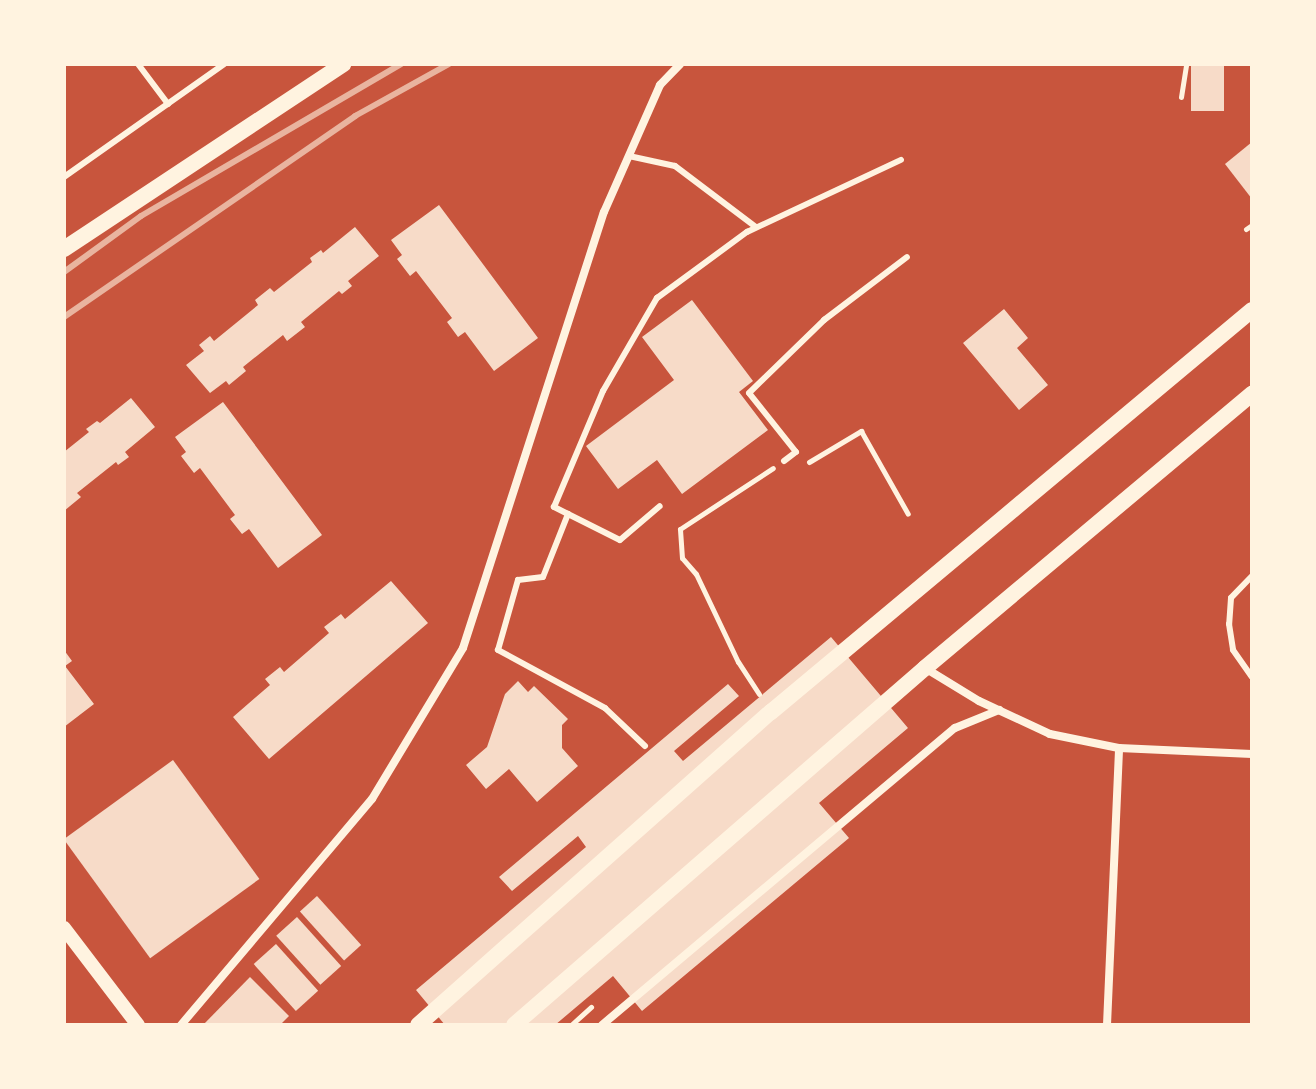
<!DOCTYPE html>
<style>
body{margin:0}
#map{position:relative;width:1316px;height:1089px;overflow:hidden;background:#c8553d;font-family:Helvetica,sans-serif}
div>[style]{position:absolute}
.building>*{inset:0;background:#f7dbc8;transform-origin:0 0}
.path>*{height:5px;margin:-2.5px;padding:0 2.5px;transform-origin:2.5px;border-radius:2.5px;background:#fff3e0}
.service>*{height:6px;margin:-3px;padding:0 3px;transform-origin:3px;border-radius:3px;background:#fff3e0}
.minor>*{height:8px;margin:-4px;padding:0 4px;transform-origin:4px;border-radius:4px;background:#fff3e0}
.tertiary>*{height:14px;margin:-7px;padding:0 7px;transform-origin:7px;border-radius:7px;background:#fff3e0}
.secondary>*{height:16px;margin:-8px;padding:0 8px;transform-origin:8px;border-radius:8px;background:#fff3e0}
.rail>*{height:6px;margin:-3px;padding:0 3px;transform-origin:3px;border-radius:3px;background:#e9b49f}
span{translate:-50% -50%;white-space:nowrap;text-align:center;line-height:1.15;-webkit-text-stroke:6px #fff3e0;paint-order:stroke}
.frame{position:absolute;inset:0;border:66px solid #fff3e0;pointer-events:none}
</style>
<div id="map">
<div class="building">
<div style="left:1191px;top:64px;width:33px;height:47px"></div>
<div style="clip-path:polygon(1252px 142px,1252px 199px,1225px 164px)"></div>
<div style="clip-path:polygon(439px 205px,538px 338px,494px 371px,465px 332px,458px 337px,447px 322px,452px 318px,416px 271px,410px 276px,397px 259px,402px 255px,391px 240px)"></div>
<div style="clip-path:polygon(355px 227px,379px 256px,348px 281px,352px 286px,342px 294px,339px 291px,301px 322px,305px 327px,287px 341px,283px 335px,243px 367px,246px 371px,229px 385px,226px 381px,210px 393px,186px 365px,204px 351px,199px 345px,210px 336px,214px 341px,258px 305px,255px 300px,270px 288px,274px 292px,312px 262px,310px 258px,321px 250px,323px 253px)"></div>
<div style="clip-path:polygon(692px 300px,753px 381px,739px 392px,768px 430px,682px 494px,657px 460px,618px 489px,586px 446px,674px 380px,642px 337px)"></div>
<div style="clip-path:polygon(1004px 309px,1028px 338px,1017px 348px,1048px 385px,1019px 410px,963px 343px)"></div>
<div style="clip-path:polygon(131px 398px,155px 427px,125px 452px,129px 457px,118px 465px,116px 462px,77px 493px,81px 497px,64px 511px,64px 452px,89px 432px,86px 429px,97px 421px,100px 423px)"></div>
<div style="clip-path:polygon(223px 402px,322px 535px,278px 568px,249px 529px,242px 534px,230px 519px,235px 515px,200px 468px,194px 473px,181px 456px,186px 452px,175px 437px)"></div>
<div style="clip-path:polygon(391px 581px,428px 623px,269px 759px,233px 717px,270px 685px,265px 679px,280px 667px,284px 672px,329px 633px,324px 627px,341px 614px,345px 619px)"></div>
<div style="clip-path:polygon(831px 637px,908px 728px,819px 803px,849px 838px,642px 1011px,613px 976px,555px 1025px,445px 1025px,416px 990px,586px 847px,578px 836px,512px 891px,499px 877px,728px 684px,739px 696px,674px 751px,683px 761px)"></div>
<div style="clip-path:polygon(64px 650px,72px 661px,65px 666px,94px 704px,64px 727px)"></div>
<div style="clip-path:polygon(518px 681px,528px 692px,534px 686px,568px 719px,562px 725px,562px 748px,578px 766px,537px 802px,509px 769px,486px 789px,466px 765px,487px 747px,505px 694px)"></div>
<div style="left:173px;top:760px;width:147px;height:135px;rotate:54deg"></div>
<div style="left:317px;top:896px;width:66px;height:23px;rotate:48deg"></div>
<div style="left:297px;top:917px;width:66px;height:28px;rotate:48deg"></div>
<div style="left:276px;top:944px;width:63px;height:30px;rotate:48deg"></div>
<div style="clip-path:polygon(250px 977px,289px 1016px,280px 1025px,203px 1025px)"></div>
</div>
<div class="path">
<div style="left:1181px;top:97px;width:33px;rotate:-81deg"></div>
<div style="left:1246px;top:229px;width:7px;rotate:-34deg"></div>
<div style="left:809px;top:462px;width:61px;rotate:-30.8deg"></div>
<div style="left:861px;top:431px;width:95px;rotate:60.5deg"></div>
<div style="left:759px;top:694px;width:38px;rotate:-123deg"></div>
<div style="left:738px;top:662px;width:98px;rotate:-115.5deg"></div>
<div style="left:696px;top:574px;width:21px;rotate:-131deg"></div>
<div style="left:682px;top:558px;width:29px;rotate:-94deg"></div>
<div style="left:680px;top:529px;width:111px;rotate:-33.3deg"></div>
<div style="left:571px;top:1025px;width:27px;rotate:-42deg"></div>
</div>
<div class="service">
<div style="left:138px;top:64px;width:50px;rotate:53.1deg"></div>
<div style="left:629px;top:156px;width:47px;rotate:12.3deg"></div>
<div style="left:675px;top:166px;width:101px;rotate:37deg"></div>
<div style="left:64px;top:177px;width:196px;rotate:-35.2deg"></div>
<div style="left:784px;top:461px;width:15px;rotate:-37deg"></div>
<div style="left:796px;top:452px;width:75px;rotate:-128.5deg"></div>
<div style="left:749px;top:393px;width:105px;rotate:-44.2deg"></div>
<div style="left:824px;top:320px;width:104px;rotate:-37.2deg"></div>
<div style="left:568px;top:514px;width:58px;rotate:26.6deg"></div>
<div style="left:620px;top:540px;width:52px;rotate:-40.4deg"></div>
<div style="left:1252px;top:576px;width:30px;rotate:134deg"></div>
<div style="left:1231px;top:598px;width:26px;rotate:94deg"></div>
<div style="left:1229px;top:624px;width:26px;rotate:81deg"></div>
<div style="left:1233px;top:650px;width:33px;rotate:55deg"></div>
<div style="left:645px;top:746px;width:55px;rotate:-136.5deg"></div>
<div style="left:605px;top:708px;width:122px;rotate:-151.5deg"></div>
<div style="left:498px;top:650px;width:73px;rotate:-74.1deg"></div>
<div style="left:518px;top:580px;width:25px;rotate:-7deg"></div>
<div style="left:543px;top:577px;width:68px;rotate:-68.4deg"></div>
<div style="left:568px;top:514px;width:16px;rotate:-153deg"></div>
<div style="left:554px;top:507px;width:126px;rotate:-67.1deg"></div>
<div style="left:603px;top:391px;width:108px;rotate:-59.9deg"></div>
<div style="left:657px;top:298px;width:112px;rotate:-36.3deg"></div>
<div style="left:747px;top:232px;width:170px;rotate:-25.1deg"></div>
</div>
<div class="minor">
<div style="left:925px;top:668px;width:63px;rotate:31.4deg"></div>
<div style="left:979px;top:701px;width:78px;rotate:24.9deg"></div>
<div style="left:1050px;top:734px;width:70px;rotate:11.5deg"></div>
<div style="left:1119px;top:748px;width:133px;rotate:2.6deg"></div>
<div style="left:181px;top:1025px;width:296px;rotate:-49.8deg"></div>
<div style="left:372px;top:799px;width:176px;rotate:-58.9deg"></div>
<div style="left:463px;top:648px;width:458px;rotate:-72.1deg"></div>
<div style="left:604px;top:212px;width:139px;rotate:-66.2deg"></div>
<div style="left:660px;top:85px;width:29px;rotate:-46deg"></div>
<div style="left:602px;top:1025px;width:461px;rotate:-40.1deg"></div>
<div style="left:955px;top:728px;width:48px;rotate:-22.2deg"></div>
<div style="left:1107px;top:1025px;width:277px;rotate:-87.5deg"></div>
</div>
<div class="tertiary">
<div style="left:64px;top:928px;width:122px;rotate:52.7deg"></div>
</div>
<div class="secondary">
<div style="left:64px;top:249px;width:335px;rotate:-33.5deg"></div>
<div style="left:418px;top:1025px;width:472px;rotate:-41.6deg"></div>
<div style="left:771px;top:712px;width:627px;rotate:-39.89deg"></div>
<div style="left:514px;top:1025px;width:544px;rotate:-40.98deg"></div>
<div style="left:925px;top:668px;width:427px;rotate:-40deg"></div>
</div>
<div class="rail">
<div style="left:64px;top:272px;width:95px;rotate:-36deg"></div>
<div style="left:141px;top:216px;width:301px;rotate:-30.3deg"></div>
<div style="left:64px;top:317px;width:354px;rotate:-34.6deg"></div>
<div style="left:355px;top:116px;width:107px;rotate:-29deg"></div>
</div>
<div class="frame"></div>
</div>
